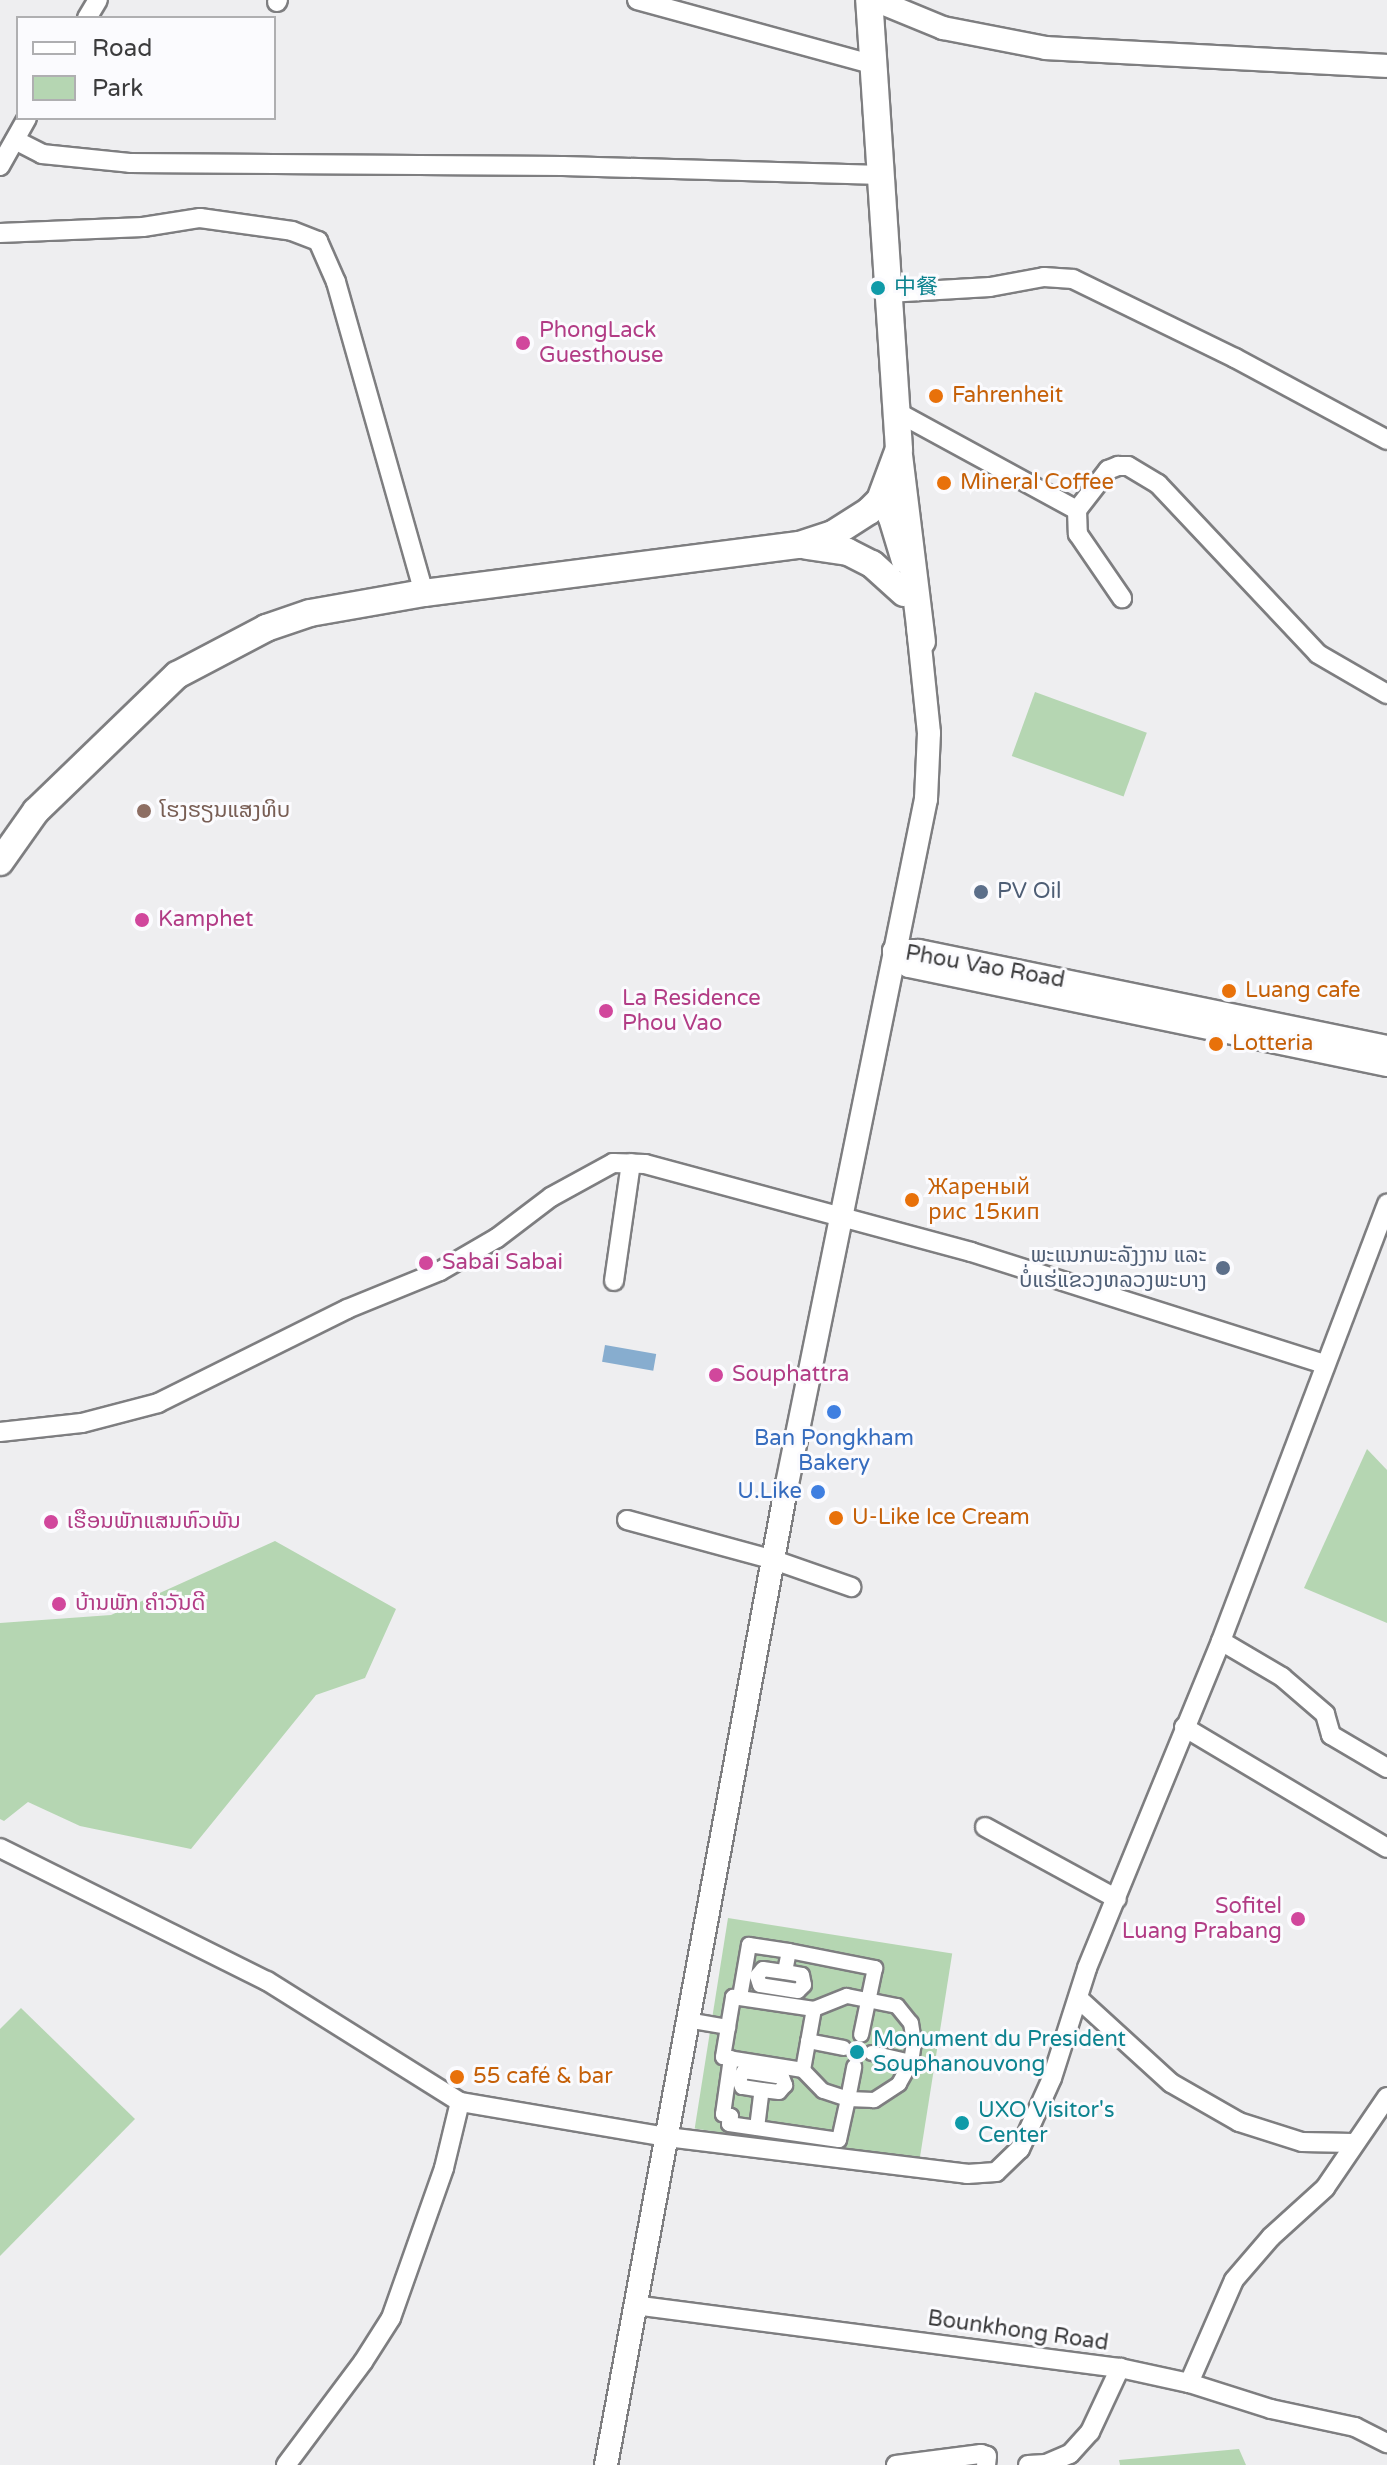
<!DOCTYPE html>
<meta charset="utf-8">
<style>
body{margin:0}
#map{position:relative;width:1387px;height:2465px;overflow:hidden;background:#eeeef0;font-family:"Varela Round","Noto Sans SC","Noto Sans Lao",sans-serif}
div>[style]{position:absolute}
.green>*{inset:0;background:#b5d6b2;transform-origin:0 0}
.water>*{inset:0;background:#87adcf;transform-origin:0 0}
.roads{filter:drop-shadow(2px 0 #7e7e80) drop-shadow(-2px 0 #7e7e80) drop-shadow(0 2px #7e7e80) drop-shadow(0 -2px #7e7e80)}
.pedestrian>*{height:14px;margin:-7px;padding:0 7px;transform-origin:7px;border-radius:7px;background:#fff}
.minor>*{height:18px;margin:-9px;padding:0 9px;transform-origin:9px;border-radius:9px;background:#fff}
.tertiary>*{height:22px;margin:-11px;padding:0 11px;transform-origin:11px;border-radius:11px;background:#fff}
.secondary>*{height:26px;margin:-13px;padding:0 13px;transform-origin:13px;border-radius:13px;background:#fff}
.dots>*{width:22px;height:22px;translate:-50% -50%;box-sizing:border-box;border:4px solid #fbfbfe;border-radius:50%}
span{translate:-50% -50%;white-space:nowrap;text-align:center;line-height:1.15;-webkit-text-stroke:6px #fbfbfe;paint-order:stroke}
.culture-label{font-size:22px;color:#0d838f}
.left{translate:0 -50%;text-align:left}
.hotel-label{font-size:22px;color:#b23c85}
.right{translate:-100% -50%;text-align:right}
.food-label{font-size:22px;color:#c56008}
.education-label{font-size:22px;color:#785e54}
.service-label{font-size:22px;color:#4e5e75}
.street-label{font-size:22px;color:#3c3c3d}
.shop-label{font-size:22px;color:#366cbe}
.legend{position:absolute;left:16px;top:16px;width:260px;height:104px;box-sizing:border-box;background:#fbfbfe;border:2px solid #afafb1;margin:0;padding:10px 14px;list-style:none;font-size:24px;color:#3c3c3d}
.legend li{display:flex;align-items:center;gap:16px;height:40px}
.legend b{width:40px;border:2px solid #afafb1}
</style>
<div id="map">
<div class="green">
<div style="left:1035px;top:692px;width:119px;height:68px;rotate:20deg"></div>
<div style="clip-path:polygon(1367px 1449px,1387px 1470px,1387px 1623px,1304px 1588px)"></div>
<div style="clip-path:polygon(275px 1541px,396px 1609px,365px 1678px,316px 1695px,191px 1849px,80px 1826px,28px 1802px,4px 1821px,0 1819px,0 1623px,111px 1615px)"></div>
<div style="left:728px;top:1918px;width:227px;height:213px;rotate:9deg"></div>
<div style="clip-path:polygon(21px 2008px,135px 2119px,0 2256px,0 2029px)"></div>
<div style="clip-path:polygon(1239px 2449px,1246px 2465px,1120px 2465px,1119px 2460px)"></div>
</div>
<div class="water">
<div style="left:605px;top:1345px;width:52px;height:17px;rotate:10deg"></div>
</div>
<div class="roads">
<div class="pedestrian">
<div style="left:789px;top:1951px;width:88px;rotate:11.2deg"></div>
<div style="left:875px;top:1968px;width:68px;rotate:101.8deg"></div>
<div style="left:740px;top:1997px;width:53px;rotate:-80.2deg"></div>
<div style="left:749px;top:1945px;width:40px;rotate:8.5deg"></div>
<div style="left:789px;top:1951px;width:21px;rotate:101deg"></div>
<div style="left:785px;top:1972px;width:17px;rotate:10deg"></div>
<div style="left:802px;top:1975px;width:10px;rotate:79deg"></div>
<div style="left:804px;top:1985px;width:8px;rotate:135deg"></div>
<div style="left:798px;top:1991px;width:38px;rotate:-171deg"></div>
<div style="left:760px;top:1985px;width:9px;rotate:-108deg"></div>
<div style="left:757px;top:1976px;width:9px;rotate:-49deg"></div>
<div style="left:763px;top:1969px;width:22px;rotate:8deg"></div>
<div style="left:687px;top:2020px;width:42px;rotate:9.7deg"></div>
<div style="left:808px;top:2041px;width:36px;rotate:11deg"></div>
<div style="left:872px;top:2053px;width:40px;rotate:13deg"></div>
<div style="left:731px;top:2058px;width:57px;rotate:98.1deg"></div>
<div style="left:723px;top:2114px;width:8px;rotate:14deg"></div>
<div style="left:731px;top:2116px;width:8px;rotate:104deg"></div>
<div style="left:729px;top:2124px;width:111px;rotate:8.3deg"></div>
<div style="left:839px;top:2140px;width:42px;rotate:-77.6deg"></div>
<div style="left:848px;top:2099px;width:26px;rotate:-162deg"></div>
<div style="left:823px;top:2091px;width:29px;rotate:-134deg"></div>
<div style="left:803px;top:2070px;width:62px;rotate:-79.8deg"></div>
<div style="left:814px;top:2009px;width:35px;rotate:-22deg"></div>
<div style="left:847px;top:1996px;width:51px;rotate:11.3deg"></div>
<div style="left:897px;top:2006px;width:22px;rotate:51deg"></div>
<div style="left:911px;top:2023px;width:20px;rotate:81deg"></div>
<div style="left:914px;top:2043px;width:19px;rotate:99deg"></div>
<div style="left:911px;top:2062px;width:25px;rotate:119deg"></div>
<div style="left:899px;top:2084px;width:30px;rotate:147deg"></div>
<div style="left:874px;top:2100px;width:26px;rotate:-178deg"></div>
<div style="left:848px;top:2099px;width:33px;rotate:-79deg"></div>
<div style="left:803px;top:2070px;width:81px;rotate:-170.8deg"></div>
<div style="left:723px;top:2057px;width:61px;rotate:-80.5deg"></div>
<div style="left:733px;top:1997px;width:82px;rotate:8.4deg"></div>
<div style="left:757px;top:2128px;width:38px;rotate:-83deg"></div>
<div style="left:762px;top:2090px;width:20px;rotate:-171deg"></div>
<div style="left:742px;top:2087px;width:9px;rotate:-111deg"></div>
<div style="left:739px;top:2079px;width:9px;rotate:-58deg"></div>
<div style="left:744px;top:2071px;width:38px;rotate:9deg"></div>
<div style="left:782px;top:2077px;width:9px;rotate:69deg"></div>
<div style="left:785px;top:2085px;width:9px;rotate:131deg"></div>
<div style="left:779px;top:2092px;width:17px;rotate:-173deg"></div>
</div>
<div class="minor">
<div style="left:637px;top:0;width:246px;rotate:15.3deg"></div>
<div style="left:277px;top:2px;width:2px;rotate:-63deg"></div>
<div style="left:87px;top:18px;width:21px;rotate:-59deg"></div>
<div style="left:15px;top:140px;width:30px;rotate:27deg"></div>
<div style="left:42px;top:154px;width:88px;rotate:5.8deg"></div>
<div style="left:130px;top:163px;width:433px;rotate:0.4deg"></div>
<div style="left:563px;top:166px;width:319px;rotate:1.6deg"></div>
<div style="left:0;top:166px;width:55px;rotate:-60.6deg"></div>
<div style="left:0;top:233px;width:143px;rotate:-2.4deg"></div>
<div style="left:143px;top:227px;width:58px;rotate:-9deg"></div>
<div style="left:200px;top:218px;width:93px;rotate:8deg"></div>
<div style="left:292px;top:231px;width:28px;rotate:21deg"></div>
<div style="left:318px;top:241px;width:45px;rotate:66.3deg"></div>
<div style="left:336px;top:282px;width:323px;rotate:74.2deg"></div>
<div style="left:888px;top:293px;width:102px;rotate:-3.4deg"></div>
<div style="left:990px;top:287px;width:55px;rotate:-10.5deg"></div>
<div style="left:1044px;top:277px;width:29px;rotate:4deg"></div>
<div style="left:1073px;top:279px;width:180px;rotate:26deg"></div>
<div style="left:1235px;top:358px;width:173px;rotate:28.3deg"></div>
<div style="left:897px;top:412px;width:205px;rotate:28.6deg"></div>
<div style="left:1077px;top:510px;width:24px;rotate:88deg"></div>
<div style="left:1078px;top:534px;width:78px;rotate:55.5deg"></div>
<div style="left:1077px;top:510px;width:51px;rotate:-52.2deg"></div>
<div style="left:1108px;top:470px;width:11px;rotate:-22deg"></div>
<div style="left:1118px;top:466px;width:10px"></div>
<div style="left:1128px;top:466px;width:35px;rotate:31deg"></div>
<div style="left:1158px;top:484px;width:233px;rotate:46.7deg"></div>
<div style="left:1318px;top:654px;width:80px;rotate:30.1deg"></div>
<div style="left:614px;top:1281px;width:119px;rotate:-81.8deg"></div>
<div style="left:0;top:1432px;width:82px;rotate:-6.3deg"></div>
<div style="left:82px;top:1423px;width:79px;rotate:-14.7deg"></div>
<div style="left:158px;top:1403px;width:211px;rotate:-26.4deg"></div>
<div style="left:347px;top:1309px;width:100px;rotate:-22.2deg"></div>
<div style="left:440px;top:1271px;width:66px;rotate:-30.1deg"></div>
<div style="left:497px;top:1238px;width:68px;rotate:-37.2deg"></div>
<div style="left:551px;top:1197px;width:71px;rotate:-28.7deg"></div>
<div style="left:613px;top:1163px;width:32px;rotate:2deg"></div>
<div style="left:645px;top:1164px;width:338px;rotate:15.1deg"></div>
<div style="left:971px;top:1252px;width:371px;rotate:17.6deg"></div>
<div style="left:627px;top:1520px;width:152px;rotate:15.2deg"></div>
<div style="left:774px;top:1560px;width:82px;rotate:19.3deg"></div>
<div style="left:1221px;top:1641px;width:71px;rotate:30.5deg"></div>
<div style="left:1282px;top:1677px;width:57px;rotate:40.7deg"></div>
<div style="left:1325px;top:1714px;width:22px;rotate:74deg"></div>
<div style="left:1331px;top:1735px;width:65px;rotate:30.5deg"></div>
<div style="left:1184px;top:1727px;width:236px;rotate:30.8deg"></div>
<div style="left:985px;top:1827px;width:150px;rotate:28.6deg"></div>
<div style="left:0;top:1848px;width:298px;rotate:26.5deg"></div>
<div style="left:267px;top:1981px;width:228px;rotate:32.1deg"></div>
<div style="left:460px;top:2102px;width:210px;rotate:9.6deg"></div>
<div style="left:667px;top:2137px;width:302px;rotate:7deg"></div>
<div style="left:967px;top:2174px;width:29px;rotate:-4deg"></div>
<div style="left:996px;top:2172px;width:33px;rotate:-44deg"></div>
<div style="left:1020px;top:2149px;width:78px;rotate:-65.7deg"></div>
<div style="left:1052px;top:2078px;width:115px;rotate:-72.3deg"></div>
<div style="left:1087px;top:1968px;width:353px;rotate:-67.7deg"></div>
<div style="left:1221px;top:1641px;width:468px;rotate:-69.2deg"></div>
<div style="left:1080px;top:2000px;width:123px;rotate:42.4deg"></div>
<div style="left:1171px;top:2083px;width:78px;rotate:29.8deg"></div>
<div style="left:1239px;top:2122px;width:66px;rotate:17.6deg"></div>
<div style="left:1302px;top:2142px;width:51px;rotate:1.1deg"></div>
<div style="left:634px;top:2305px;width:490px;rotate:7.4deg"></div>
<div style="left:1120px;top:2368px;width:71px;rotate:12.3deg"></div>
<div style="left:1189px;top:2383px;width:86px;rotate:17.6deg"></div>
<div style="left:1271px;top:2409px;width:86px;rotate:12.1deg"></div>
<div style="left:1355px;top:2427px;width:36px;rotate:27deg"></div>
<div style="left:1189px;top:2383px;width:112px;rotate:-66.4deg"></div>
<div style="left:1234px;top:2280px;width:57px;rotate:-49.3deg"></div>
<div style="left:1271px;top:2237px;width:73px;rotate:-42.2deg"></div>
<div style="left:1325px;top:2188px;width:110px;rotate:-55.7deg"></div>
<div style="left:286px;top:2465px;width:129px;rotate:-53.2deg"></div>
<div style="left:363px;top:2362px;width:52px;rotate:-57.5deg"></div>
<div style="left:391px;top:2318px;width:159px;rotate:-70.5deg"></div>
<div style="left:444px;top:2168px;width:68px;rotate:-76.4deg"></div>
<div style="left:896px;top:2465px;width:86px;rotate:-7.4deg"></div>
<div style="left:981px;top:2454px;width:6px;rotate:18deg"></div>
<div style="left:987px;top:2456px;width:9px;rotate:96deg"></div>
<div style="left:1028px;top:2465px;width:18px;rotate:-3deg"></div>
<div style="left:1046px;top:2464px;width:26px;rotate:-23deg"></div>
<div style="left:1070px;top:2454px;width:30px;rotate:-48deg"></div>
<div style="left:1090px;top:2432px;width:71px;rotate:-64.9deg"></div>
</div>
<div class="tertiary">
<div style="left:875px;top:0;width:74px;rotate:22.4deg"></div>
<div style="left:943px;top:28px;width:105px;rotate:11deg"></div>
<div style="left:1046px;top:48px;width:341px;rotate:3deg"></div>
<div style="left:880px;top:500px;width:21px;rotate:61deg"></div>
<div style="left:890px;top:518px;width:45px;rotate:73.2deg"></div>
<div style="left:1387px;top:1047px;width:479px;rotate:-168.4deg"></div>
<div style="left:918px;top:951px;width:24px;rotate:180deg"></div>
<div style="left:894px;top:951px;width:21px;rotate:45deg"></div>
<div style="left:909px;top:966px;width:488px;rotate:11.7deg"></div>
<div style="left:606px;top:2465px;width:998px;rotate:-79.55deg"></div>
<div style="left:787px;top:1484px;width:699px;rotate:-78.53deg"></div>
<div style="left:926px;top:799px;width:66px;rotate:-87.4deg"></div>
<div style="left:929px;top:733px;width:108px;rotate:-95.9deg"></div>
</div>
<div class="secondary">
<div style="left:899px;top:455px;width:188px;rotate:83deg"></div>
<div style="left:807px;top:546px;width:41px;rotate:8.3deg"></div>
<div style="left:848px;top:552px;width:27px;rotate:27deg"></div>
<div style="left:872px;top:564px;width:43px;rotate:42.2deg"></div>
<div style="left:0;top:862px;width:62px;rotate:-54.8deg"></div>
<div style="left:36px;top:811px;width:196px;rotate:-44deg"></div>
<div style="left:177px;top:675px;width:101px;rotate:-27.8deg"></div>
<div style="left:266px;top:628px;width:46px;rotate:-18.8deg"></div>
<div style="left:310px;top:613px;width:116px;rotate:-10deg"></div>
<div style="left:424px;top:593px;width:378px;rotate:-7.3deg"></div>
<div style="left:799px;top:545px;width:36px;rotate:-18deg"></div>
<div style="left:833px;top:534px;width:43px;rotate:-32.6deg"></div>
<div style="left:869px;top:511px;width:16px;rotate:-45deg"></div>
<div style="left:880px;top:500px;width:54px;rotate:-69.6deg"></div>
<div style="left:899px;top:449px;width:450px;rotate:-93.8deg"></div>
</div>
</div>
<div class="dots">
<div style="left:878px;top:288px;background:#0f9aa8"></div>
<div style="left:523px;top:343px;background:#d1479c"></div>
<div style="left:936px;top:396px;background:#e8710a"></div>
<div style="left:944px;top:483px;background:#e8710a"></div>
<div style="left:144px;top:811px;background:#8d6e63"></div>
<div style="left:981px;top:892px;background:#5c6f8a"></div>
<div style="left:142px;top:920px;background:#d1479c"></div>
<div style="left:1229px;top:991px;background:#e8710a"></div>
<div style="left:606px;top:1011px;background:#d1479c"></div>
<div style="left:1216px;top:1044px;background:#e8710a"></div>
<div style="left:912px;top:1200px;background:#e8710a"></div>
<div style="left:426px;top:1263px;background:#d1479c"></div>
<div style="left:1223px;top:1268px;background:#5c6f8a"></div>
<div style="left:716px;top:1375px;background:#d1479c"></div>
<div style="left:834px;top:1412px;background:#3f7fe0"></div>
<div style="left:818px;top:1492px;background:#3f7fe0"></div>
<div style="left:836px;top:1518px;background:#e8710a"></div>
<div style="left:51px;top:1522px;background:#d1479c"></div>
<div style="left:59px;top:1604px;background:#d1479c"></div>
<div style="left:1298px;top:1919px;background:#d1479c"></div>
<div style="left:857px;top:2052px;background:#0f9aa8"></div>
<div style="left:457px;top:2077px;background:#e8710a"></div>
<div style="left:962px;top:2123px;background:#0f9aa8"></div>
</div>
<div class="culture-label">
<span class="left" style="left:894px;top:288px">中餐</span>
<span class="left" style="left:873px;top:2052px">Monument du President<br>Souphanouvong</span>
<span class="left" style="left:978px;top:2123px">UXO Visitor's<br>Center</span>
</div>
<div class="hotel-label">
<span class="left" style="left:539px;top:343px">PhongLack<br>Guesthouse</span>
<span class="left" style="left:158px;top:920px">Kamphet</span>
<span class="left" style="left:622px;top:1011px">La Residence<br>Phou Vao</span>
<span class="left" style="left:442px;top:1263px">Sabai Sabai</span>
<span class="left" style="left:732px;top:1375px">Souphattra</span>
<span class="left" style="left:67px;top:1522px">ເຮືອນພັກແສນຫົວພັນ</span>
<span class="left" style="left:75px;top:1604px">ບ້ານພັກ ຄໍາວັນດີ</span>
<span class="right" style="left:1282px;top:1919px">Sofitel<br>Luang Prabang</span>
</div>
<div class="food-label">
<span class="left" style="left:952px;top:396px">Fahrenheit</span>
<span class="left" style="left:960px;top:483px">Mineral Coffee</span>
<span class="left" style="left:1245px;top:991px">Luang cafe</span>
<span class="left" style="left:1232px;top:1044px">Lotteria</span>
<span class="left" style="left:928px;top:1200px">Жареный<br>рис 15кип</span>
<span class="left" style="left:852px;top:1518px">U-Like Ice Cream</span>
<span class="left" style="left:473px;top:2077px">55 café &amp; bar</span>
</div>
<div class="education-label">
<span class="left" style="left:160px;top:811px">ໂຮງຮຽນແສງທິບ</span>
</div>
<div class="service-label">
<span class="left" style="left:997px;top:892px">PV Oil</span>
<span class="right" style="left:1207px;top:1268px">ພະແນກພະລັງງານ ແລະ<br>ບໍ່ແຮ່ແຂວງຫລວງພະບາງ</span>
</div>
<div class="street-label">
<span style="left:985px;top:967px;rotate:10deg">Phou Vao Road</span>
<span style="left:1018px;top:2331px;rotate:8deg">Bounkhong Road</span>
</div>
<div class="shop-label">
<span style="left:834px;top:1451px">Ban Pongkham<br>Bakery</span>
<span class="right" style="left:802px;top:1492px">U.Like</span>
</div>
<ul class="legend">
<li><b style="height:10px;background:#fff"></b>Road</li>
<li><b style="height:22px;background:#b5d6b2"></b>Park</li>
</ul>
</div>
